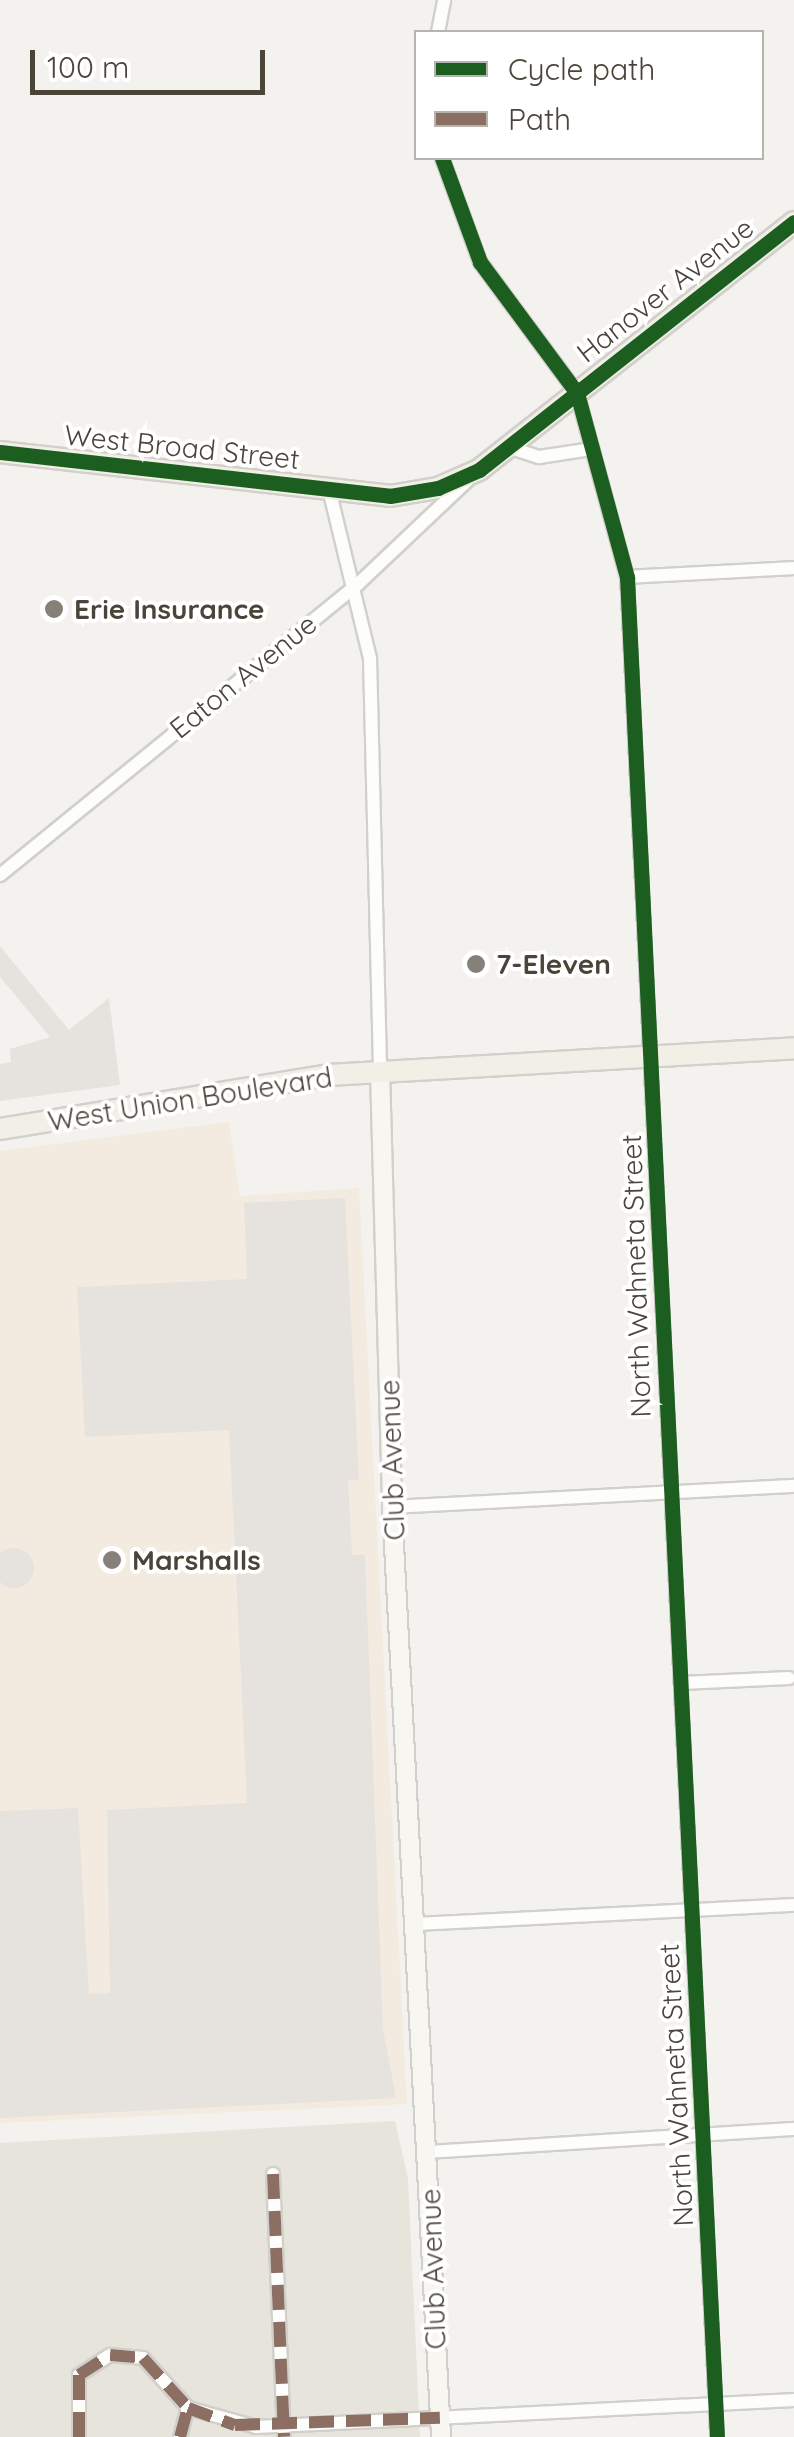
<!DOCTYPE html>
<style>
body{margin:0}
#map{position:relative;width:794px;height:2437px;overflow:hidden;background:#f4f2ee;font-family:Quicksand,sans-serif}
div>[style]{position:absolute}
.residential>*{inset:0;background:#e7e4dc}
.commercial>*{inset:0;background:#f3ebdf}
.parking>*{inset:0;background:#e6e3df}
.round{border-radius:50%}
.roads{filter:drop-shadow(2px 0 #d2d0cb) drop-shadow(-2px 0 #d2d0cb) drop-shadow(0 2px #d2d0cb) drop-shadow(0 -2px #d2d0cb)}
.street>*{height:12px;margin:-6px;padding:0 6px;transform-origin:6px;border-radius:6px;background:#fdfdfc}
.secondary>*{height:18px;margin:-9px;padding:0 9px;transform-origin:9px;border-radius:9px;background:#f7f6f1}
.primary>*{height:20px;margin:-10px;padding:0 10px;transform-origin:10px;border-radius:10px;background:#f2efe6}
.quiet>*{height:12px;margin-top:-6px;transform-origin:0;background:repeating-linear-gradient(90deg,#8d6e63 0 25px,transparent 0 37px)}
.cycleway>*{height:15px;margin:-7.5px;padding:0 7.5px;transform-origin:7.5px;border-radius:7.5px;background:#1b5e20}
.dots>*{width:28px;height:28px;translate:-50% -50%;box-sizing:border-box;border:5px solid #fff;border-radius:50%}
span{translate:-50% -50%;white-space:nowrap;text-align:center;line-height:1.15;-webkit-text-stroke:8px #fff;paint-order:stroke}
.street-label{font-size:28px;color:#4b4439}
.poi-label{font-size:28px;color:#4b4439;font-weight:700}
.left{translate:0 -50%;text-align:left}
.legend{position:absolute;left:414px;top:30px;width:350px;height:130px;box-sizing:border-box;background:#fff;border:2px solid #b7b4b0;margin:0;padding:12px 18px;list-style:none;font-size:30px;color:#4b4439}
.legend li{display:flex;align-items:center;gap:20px;height:50px}
.legend b{width:50px;border:2px solid #b7b4b0}
.scale{position:absolute;left:30px;top:50px;width:235px;height:45px;box-sizing:border-box;border:5px solid #4b4439;border-top:0;padding-left:12px;font-size:30px;line-height:35px;white-space:nowrap;color:#4b4439;-webkit-text-stroke:8px #fff;paint-order:stroke}
</style>
<div id="map">
<div class="residential">
<div style="clip-path:polygon(395px 2121px,408px 2178px,420px 2437px,0 2437px,0 2143px)"></div>
</div>
<div class="commercial">
<div style="clip-path:polygon(229px 1122px,240px 1196px,359px 1188px,407px 2104px,0 2123px,0 1151px)"></div>
</div>
<div class="parking">
<div style="clip-path:polygon(0 946px,69px 1030px,109px 998px,120px 1085px,0 1101px,0 1064px,11px 1062px,10px 1049px,50px 1037px,0 977px)"></div>
<div style="clip-path:polygon(345px 1198px,359px 1479px,348px 1481px,352px 1555px,365px 1555px,383px 2028px,396px 2098px,0 2118px,0 1811px,78px 1808px,89px 1994px,110px 1993px,107px 1810px,247px 1803px,229px 1430px,85px 1437px,77px 1287px,247px 1279px,244px 1203px)"></div>
<div class="round" style="left:-6px;top:1548px;width:40px;height:40px"></div>
</div>
<div class="roads">
<div class="street">
<div style="left:438px;top:32px;width:33px;rotate:-79deg"></div>
<div style="left:442px;top:158px;width:111px;rotate:69.9deg"></div>
<div style="left:480px;top:262px;width:163px;rotate:53.5deg"></div>
<div style="left:577px;top:393px;width:191px;rotate:74.8deg"></div>
<div style="left:627px;top:577px;width:1862px;rotate:87.23deg"></div>
<div style="left:508px;top:447px;width:33px;rotate:18deg"></div>
<div style="left:539px;top:457px;width:54px;rotate:-8.6deg"></div>
<div style="left:329px;top:489px;width:174px;rotate:76.4deg"></div>
<div style="left:370px;top:658px;width:413px;rotate:88.6deg"></div>
<div style="left:627px;top:577px;width:167px;rotate:-3.1deg"></div>
<div style="left:0;top:875px;width:461px;rotate:-39.1deg"></div>
<div style="left:358px;top:584px;width:151px;rotate:-43.4deg"></div>
<div style="left:392px;top:1507px;width:403px;rotate:-3deg"></div>
<div style="left:682px;top:1683px;width:107px;rotate:-2.7deg"></div>
<div style="left:417px;top:1924px;width:377px;rotate:-2.9deg"></div>
<div style="left:428px;top:2152px;width:367px;rotate:-3.6deg"></div>
<div style="left:273px;top:2174px;width:263px;rotate:87.6deg"></div>
<div style="left:79px;top:2437px;width:62px;rotate:-90deg"></div>
<div style="left:79px;top:2375px;width:37px;rotate:-33deg"></div>
<div style="left:110px;top:2355px;width:33px;rotate:5deg"></div>
<div style="left:143px;top:2358px;width:67px;rotate:48deg"></div>
<div style="left:188px;top:2408px;width:71px;rotate:15.6deg"></div>
<div style="left:256px;top:2427px;width:539px;rotate:-2.87deg"></div>
<div style="left:180px;top:2437px;width:30px;rotate:-75deg"></div>
</div>
<div class="secondary">
<div style="left:380px;top:1071px;width:436px;rotate:88.4deg"></div>
<div style="left:392px;top:1507px;width:931px;rotate:86.98deg"></div>
</div>
<div class="primary">
<div style="left:0;top:452px;width:392px;rotate:6.4deg"></div>
<div style="left:390px;top:496px;width:49px;rotate:-9.5deg"></div>
<div style="left:438px;top:488px;width:45px;rotate:-23.7deg"></div>
<div style="left:479px;top:470px;width:401px;rotate:-38.2deg"></div>
<div style="left:0;top:1129px;width:334px;rotate:-9.3deg"></div>
<div style="left:330px;top:1075px;width:465px;rotate:-3.3deg"></div>
</div>
</div>
<div class="quiet">
<div style="left:273px;top:2174px;width:263px;rotate:87.6deg"></div>
<div style="left:79px;top:2437px;width:62px;rotate:-90deg"></div>
<div style="left:79px;top:2375px;width:37px;rotate:-33deg"></div>
<div style="left:110px;top:2355px;width:33px;rotate:5deg"></div>
<div style="left:143px;top:2358px;width:67px;rotate:48deg"></div>
<div style="left:188px;top:2408px;width:50px;rotate:19.9deg"></div>
<div style="left:235px;top:2425px;width:205px;rotate:-2deg"></div>
<div style="left:180px;top:2437px;width:30px;rotate:-75deg"></div>
</div>
<div class="cycleway">
<div style="left:442px;top:158px;width:111px;rotate:69.9deg"></div>
<div style="left:480px;top:262px;width:163px;rotate:53.5deg"></div>
<div style="left:577px;top:393px;width:191px;rotate:74.8deg"></div>
<div style="left:627px;top:577px;width:1862px;rotate:87.23deg"></div>
<div style="left:0;top:452px;width:392px;rotate:6.4deg"></div>
<div style="left:390px;top:496px;width:49px;rotate:-9.5deg"></div>
<div style="left:438px;top:488px;width:45px;rotate:-23.7deg"></div>
<div style="left:479px;top:470px;width:401px;rotate:-38.2deg"></div>
</div>
<div class="dots">
<div style="left:54px;top:609px;background:#868178"></div>
<div style="left:476px;top:964px;background:#868178"></div>
<div style="left:112px;top:1560px;background:#868178"></div>
</div>
<div class="street-label">
<span style="left:665px;top:290px;rotate:-38deg">Hanover Avenue</span>
<span style="left:182px;top:447px;rotate:6deg">West Broad Street</span>
<span style="left:243px;top:676px;rotate:-39deg">Eaton Avenue</span>
<span style="left:190px;top:1099px;rotate:-9deg">West Union Boulevard</span>
<span style="left:636px;top:1276px;rotate:-92deg">North Wahneta Street</span>
<span style="left:392px;top:1460px;rotate:-92deg">Club Avenue</span>
<span style="left:676px;top:2085px;rotate:-93deg">North Wahneta Street</span>
<span style="left:433px;top:2269px;rotate:-92deg">Club Avenue</span>
</div>
<div class="poi-label">
<span class="left" style="left:74px;top:609px">Erie Insurance</span>
<span class="left" style="left:496px;top:964px">7-Eleven</span>
<span class="left" style="left:132px;top:1560px">Marshalls</span>
</div>
<ul class="legend">
<li><b style="height:12px;background:#1b5e20"></b>Cycle path</li>
<li><b style="height:12px;background:#8d6e63"></b>Path</li>
</ul>
<div class="scale">100 m</div>
</div>
